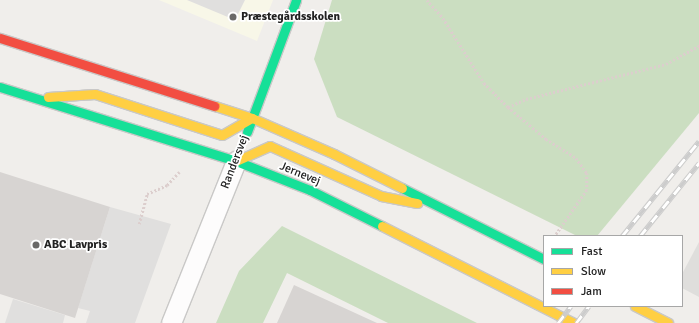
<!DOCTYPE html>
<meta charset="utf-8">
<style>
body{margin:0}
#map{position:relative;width:699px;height:323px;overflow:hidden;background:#f0eeeb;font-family:Signika,sans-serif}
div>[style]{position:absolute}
.residential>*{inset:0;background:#dfdedc}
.education>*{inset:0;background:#f8f7e8}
.forest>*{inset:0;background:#cbdec1}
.parking>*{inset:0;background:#e0dfde}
.building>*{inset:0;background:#d7d4d2}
.path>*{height:2.5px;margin-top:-1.25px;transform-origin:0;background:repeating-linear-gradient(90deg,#dccecd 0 2px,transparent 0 4px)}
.roads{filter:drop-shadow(1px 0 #c9c8c7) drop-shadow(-1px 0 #c9c8c7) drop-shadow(0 1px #c9c8c7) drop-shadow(0 -1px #c9c8c7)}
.street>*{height:19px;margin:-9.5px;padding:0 9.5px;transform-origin:9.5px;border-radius:9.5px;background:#fdfcfc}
.fast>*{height:9px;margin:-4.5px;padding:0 4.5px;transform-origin:4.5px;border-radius:4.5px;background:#16e098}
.slow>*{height:9px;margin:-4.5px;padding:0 4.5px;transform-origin:4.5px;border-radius:4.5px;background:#ffcf43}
.jam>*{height:9px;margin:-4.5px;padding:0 4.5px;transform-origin:4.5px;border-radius:4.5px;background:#f24e42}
.rail>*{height:4.5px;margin-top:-2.25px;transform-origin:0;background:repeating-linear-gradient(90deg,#fff 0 9px,#ccc 0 18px);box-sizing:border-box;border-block:1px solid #ccc}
.dots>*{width:11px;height:11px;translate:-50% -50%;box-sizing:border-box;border:2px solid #fff;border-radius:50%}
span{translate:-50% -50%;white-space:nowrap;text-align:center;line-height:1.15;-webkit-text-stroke:3.5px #fff;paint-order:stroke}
.poi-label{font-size:12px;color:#222;font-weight:700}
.left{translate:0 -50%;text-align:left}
.street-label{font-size:12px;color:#222}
.legend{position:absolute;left:543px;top:235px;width:140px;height:72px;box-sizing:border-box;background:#fff;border:1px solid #a7a7a7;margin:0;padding:5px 7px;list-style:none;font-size:12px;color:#222}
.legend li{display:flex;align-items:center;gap:8px;height:20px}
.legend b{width:20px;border:1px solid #a7a7a7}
</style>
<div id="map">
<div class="residential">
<div style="clip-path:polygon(699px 242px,699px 297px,682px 288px,682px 274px)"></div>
</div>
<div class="education">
<div style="clip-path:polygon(159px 0,273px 0,257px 41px)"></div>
</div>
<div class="forest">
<div style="clip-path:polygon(332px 0,699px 0,699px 113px,597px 236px,577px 236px,337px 117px,314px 59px)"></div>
<div style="clip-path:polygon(282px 226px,477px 323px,388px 323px,287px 273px,263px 323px,216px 323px,239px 271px)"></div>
</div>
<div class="parking">
<div style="clip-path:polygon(187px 0,245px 0,235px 20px)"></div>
<div style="clip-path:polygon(110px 207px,171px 224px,135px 323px,86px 323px,90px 311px,78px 308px)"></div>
<div style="clip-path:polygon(13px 299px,65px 315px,63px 323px,5px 323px)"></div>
</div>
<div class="building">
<div style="clip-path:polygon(0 172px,110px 207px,75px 318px,0 294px)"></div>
<div style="clip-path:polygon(294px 285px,377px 323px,277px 323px)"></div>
</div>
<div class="path">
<div style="left:427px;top:0;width:24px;rotate:48deg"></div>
<div style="left:443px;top:18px;width:77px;rotate:57.8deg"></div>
<div style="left:484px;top:83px;width:34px;rotate:45deg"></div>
<div style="left:508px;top:107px;width:50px;rotate:40.1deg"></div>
<div style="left:546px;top:139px;width:36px;rotate:32deg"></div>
<div style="left:576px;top:158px;width:19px;rotate:54deg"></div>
<div style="left:587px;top:173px;width:17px;rotate:90deg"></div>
<div style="left:587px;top:190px;width:56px;rotate:124.8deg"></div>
<div style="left:508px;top:107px;width:20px;rotate:-24deg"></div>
<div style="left:526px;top:99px;width:144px;rotate:-14deg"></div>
<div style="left:666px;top:64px;width:38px;rotate:-29deg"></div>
<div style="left:139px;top:224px;width:31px;rotate:-75deg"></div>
<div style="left:147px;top:194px;width:22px;rotate:-24deg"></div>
<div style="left:167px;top:185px;width:18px;rotate:-47deg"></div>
</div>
<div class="roads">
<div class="street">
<div style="left:171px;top:323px;width:175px;rotate:-68.1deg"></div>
</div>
<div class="fast">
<div style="left:0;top:87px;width:247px;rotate:17.4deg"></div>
<div style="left:236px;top:161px;width:79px;rotate:21.4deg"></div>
<div style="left:310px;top:190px;width:80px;rotate:26.6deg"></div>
<div style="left:247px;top:132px;width:141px;rotate:-69.6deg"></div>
<div style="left:402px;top:188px;width:159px;rotate:26.6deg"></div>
</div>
<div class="slow">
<div style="left:48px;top:97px;width:47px;rotate:-3.7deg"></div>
<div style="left:95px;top:94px;width:133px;rotate:17.9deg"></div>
<div style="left:222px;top:135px;width:34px;rotate:-30deg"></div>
<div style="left:215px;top:106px;width:39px;rotate:18deg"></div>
<div style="left:252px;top:118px;width:90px;rotate:23.7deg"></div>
<div style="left:334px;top:154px;width:76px;rotate:26.6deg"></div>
<div style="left:236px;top:161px;width:37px;rotate:-24deg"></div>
<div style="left:270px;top:146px;width:122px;rotate:24.2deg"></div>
<div style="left:381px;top:196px;width:37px;rotate:11deg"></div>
<div style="left:382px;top:226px;width:215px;rotate:26.8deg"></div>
<div style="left:635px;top:306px;width:37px;rotate:27deg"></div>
</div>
<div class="jam">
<div style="left:0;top:38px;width:225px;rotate:17.6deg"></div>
</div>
</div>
<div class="rail">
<div style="left:622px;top:236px;width:122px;rotate:-51deg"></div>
<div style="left:640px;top:236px;width:94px;rotate:-51.1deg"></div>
<div style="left:558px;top:323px;width:21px;rotate:-53deg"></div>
<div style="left:576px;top:323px;width:21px;rotate:-53deg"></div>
</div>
<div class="dots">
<div style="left:233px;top:17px;background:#6a6968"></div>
<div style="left:36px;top:245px;background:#6a6968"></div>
</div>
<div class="poi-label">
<span class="left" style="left:241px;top:17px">Præstegårdsskolen</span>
<span class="left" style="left:44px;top:245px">ABC Lavpris</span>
</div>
<div class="street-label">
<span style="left:235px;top:162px;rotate:-69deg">Randersvej</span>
<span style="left:300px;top:174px;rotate:22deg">Jernevej</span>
</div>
<ul class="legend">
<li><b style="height:5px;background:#16e098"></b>Fast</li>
<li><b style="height:5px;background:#ffcf43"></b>Slow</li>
<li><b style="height:5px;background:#f24e42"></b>Jam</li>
</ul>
</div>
